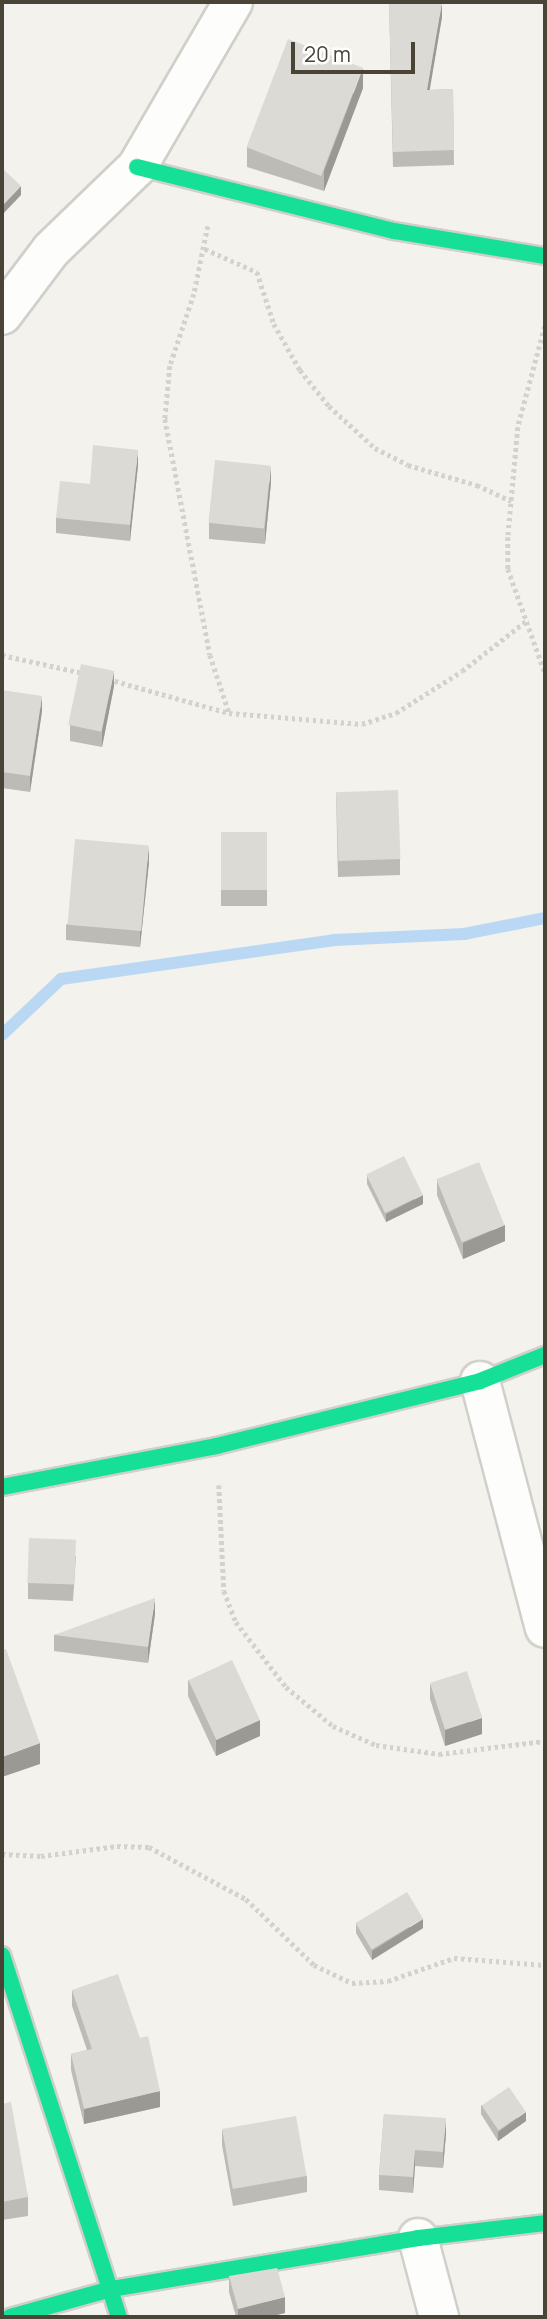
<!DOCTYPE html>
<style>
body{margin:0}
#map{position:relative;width:547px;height:2319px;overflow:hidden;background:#f3f2ec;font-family:Manrope,sans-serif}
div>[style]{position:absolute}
.stream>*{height:12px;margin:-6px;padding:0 6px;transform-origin:6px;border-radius:6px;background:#bad8f3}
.path>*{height:4.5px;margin-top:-2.25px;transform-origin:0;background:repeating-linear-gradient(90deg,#d3d2cb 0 3.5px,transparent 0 7px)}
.roads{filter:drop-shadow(2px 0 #d1cfc9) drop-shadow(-2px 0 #d1cfc9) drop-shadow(0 2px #d1cfc9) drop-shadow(0 -2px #d1cfc9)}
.street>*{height:38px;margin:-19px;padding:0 19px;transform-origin:19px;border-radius:19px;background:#fdfdfc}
.fast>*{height:16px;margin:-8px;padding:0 8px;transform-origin:8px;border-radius:8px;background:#16e098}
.wall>*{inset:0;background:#bdbbb6;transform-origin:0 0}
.shaded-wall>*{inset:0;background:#9a9994}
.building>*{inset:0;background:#dcdad4;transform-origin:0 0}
span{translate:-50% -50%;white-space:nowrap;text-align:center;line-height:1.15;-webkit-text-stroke:5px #fff;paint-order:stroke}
.frame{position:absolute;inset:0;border:4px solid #4a4436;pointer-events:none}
.scale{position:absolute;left:291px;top:42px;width:124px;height:32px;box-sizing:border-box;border:4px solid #4a4436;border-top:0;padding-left:9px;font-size:21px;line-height:24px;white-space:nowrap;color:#4a4436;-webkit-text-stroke:5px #fff;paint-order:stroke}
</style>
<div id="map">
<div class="stream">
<div style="left:2px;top:1035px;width:81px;rotate:-43.5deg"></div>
<div style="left:61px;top:979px;width:276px;rotate:-8.1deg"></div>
<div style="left:334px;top:940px;width:130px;rotate:-2.6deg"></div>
<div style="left:464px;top:934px;width:83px;rotate:-11.2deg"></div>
</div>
<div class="path">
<div style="left:208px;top:226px;width:69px;rotate:101.6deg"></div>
<div style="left:194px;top:294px;width:76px;rotate:108.4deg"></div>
<div style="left:170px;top:366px;width:53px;rotate:95.4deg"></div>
<div style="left:165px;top:419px;width:240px;rotate:79.2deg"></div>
<div style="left:210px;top:655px;width:60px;rotate:71.6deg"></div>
<div style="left:205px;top:249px;width:57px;rotate:23.9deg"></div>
<div style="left:257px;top:272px;width:55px;rotate:71.9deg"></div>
<div style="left:274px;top:324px;width:53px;rotate:60.5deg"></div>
<div style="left:300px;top:370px;width:46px;rotate:51.1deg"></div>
<div style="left:329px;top:406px;width:62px;rotate:42.4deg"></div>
<div style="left:375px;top:448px;width:37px;rotate:27deg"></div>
<div style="left:408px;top:465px;width:72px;rotate:16.2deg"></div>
<div style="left:477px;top:485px;width:38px;rotate:25deg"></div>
<div style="left:545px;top:326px;width:105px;rotate:105deg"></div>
<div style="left:518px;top:427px;width:110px;rotate:95.2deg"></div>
<div style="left:508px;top:537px;width:32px;rotate:90deg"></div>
<div style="left:508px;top:569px;width:110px;rotate:70.4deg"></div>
<div style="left:2px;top:655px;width:83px;rotate:12.5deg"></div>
<div style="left:108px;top:679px;width:126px;rotate:15.7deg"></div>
<div style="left:229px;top:713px;width:133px;rotate:4.7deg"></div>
<div style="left:362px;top:724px;width:36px;rotate:-18deg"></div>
<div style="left:396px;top:713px;width:78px;rotate:-32.5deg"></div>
<div style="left:462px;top:671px;width:81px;rotate:-38deg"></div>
<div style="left:219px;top:1485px;width:106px;rotate:87.3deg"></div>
<div style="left:224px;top:1591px;width:33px;rotate:69deg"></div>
<div style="left:236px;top:1622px;width:82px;rotate:52.4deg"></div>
<div style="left:286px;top:1687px;width:61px;rotate:39.7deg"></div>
<div style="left:333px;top:1726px;width:47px;rotate:23.8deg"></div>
<div style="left:376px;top:1745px;width:64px;rotate:8.1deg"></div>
<div style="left:439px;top:1754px;width:107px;rotate:-7deg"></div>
<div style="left:2px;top:1854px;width:39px;rotate:3deg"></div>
<div style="left:41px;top:1856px;width:77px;rotate:-7.5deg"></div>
<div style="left:117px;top:1846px;width:32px;rotate:2deg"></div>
<div style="left:149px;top:1847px;width:110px;rotate:28.2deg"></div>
<div style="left:246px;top:1899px;width:95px;rotate:44.1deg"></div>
<div style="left:314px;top:1965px;width:42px;rotate:25.3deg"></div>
<div style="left:352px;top:1983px;width:36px;rotate:-3deg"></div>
<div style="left:388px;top:1981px;width:70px;rotate:-19.2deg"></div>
<div style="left:454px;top:1958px;width:91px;rotate:4.4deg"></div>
</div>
<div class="roads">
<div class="street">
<div style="left:2px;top:315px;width:81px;rotate:-53deg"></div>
<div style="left:51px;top:250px;width:120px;rotate:-44deg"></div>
<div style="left:137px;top:167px;width:191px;rotate:-59.8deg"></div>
<div style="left:480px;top:1381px;width:255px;rotate:75.3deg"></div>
<div style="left:418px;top:2238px;width:82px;rotate:75.1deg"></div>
</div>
<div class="fast">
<div style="left:137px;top:167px;width:265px;rotate:14deg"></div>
<div style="left:394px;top:231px;width:153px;rotate:9.4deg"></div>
<div style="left:2px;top:1487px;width:218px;rotate:-10.8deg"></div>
<div style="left:216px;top:1446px;width:272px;rotate:-13.8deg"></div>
<div style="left:480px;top:1381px;width:70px;rotate:-21.8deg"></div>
<div style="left:2px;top:1955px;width:380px;rotate:72.1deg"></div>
<div style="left:10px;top:2317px;width:105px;rotate:-15.5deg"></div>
<div style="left:111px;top:2289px;width:311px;rotate:-9.4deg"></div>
<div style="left:418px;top:2238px;width:128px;rotate:-6.7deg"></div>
</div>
</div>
<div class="wall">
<div style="clip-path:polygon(389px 2px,442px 17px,429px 90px,453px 89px,454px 165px,393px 167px)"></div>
<div style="clip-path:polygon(363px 88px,324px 191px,247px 167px,247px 147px)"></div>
<div style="clip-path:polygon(138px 465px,130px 541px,56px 533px,56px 518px,90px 484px)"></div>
<div style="clip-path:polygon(271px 482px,265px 544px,209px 539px,209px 523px)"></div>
<div style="clip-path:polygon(114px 686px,102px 747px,70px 741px,70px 725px)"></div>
<div style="clip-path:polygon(2px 690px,42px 711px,30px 792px,2px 788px)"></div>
<div style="clip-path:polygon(336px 792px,400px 859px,400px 875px,338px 877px)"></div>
<div style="left:221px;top:832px;width:46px;height:74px"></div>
<div style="clip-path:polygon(149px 862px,140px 947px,66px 940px,66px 925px)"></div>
<div style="clip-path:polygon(367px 1175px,423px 1204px,386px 1222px,367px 1184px)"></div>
<div style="clip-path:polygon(437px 1180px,505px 1241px,463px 1259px,437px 1195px)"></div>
<div style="clip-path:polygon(76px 1556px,73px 1601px,28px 1599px,28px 1583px)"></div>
<div style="clip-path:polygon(155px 1614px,148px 1663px,54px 1651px,54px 1635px)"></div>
<div style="clip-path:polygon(188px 1680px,260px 1736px,216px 1756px,188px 1696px)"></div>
<div style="clip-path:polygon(430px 1684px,482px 1734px,445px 1746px,430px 1699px)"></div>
<div style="clip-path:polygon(356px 1924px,423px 1928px,372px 1960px,356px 1933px)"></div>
<div style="clip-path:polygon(72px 1990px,140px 2038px,160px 2107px,84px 2124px,71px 2070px,71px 2054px,87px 2050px,72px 2006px)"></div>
<div style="clip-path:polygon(2px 2104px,28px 2197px,28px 2216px,2px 2220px)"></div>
<div style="clip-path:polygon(481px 2105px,526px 2121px,498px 2141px,481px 2114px)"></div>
<div style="clip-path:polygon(384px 2114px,446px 2134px,443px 2168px,415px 2166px,413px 2193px,379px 2190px,379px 2175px)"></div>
<div style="clip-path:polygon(222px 2130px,307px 2176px,307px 2192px,233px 2206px,222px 2145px)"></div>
<div style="clip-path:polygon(229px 2276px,285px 2313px,268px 2317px,236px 2317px,229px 2292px)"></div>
</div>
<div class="shaded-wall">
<div style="clip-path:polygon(442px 2px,442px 17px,427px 106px,427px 90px)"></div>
<div style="clip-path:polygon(363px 68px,363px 88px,324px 191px,324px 171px)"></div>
<div style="clip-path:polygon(21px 186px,21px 195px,2px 215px,2px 206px)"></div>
<div style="clip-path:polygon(138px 450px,138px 465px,130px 541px,130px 525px)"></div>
<div style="clip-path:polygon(271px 466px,271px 482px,265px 544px,265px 528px)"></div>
<div style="clip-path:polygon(114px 671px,114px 686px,102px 747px,102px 731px)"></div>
<div style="clip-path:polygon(42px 696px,42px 711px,30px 792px,30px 776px)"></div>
<div style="clip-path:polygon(149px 846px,149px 862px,140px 947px,140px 932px)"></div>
<div style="clip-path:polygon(423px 1195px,423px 1204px,386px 1222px,386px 1214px)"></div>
<div style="clip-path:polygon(505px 1225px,505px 1241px,463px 1259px,463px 1243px)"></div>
<div style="clip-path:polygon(155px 1598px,155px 1614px,148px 1663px,148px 1647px)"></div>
<div style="clip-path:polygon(482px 1718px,482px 1734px,445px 1746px,445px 1730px)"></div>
<div style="clip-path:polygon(260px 1720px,260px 1736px,216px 1756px,216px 1740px)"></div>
<div style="clip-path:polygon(40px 1743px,40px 1764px,2px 1777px,2px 1757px)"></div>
<div style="clip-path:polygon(423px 1919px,423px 1928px,372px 1960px,372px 1951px)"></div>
<div style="clip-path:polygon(160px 2091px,160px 2107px,84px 2124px,84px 2109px)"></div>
<div style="clip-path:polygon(526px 2112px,526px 2121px,498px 2141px,498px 2132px)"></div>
<div style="clip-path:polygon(446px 2118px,446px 2134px,443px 2168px,443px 2152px)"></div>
<div style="clip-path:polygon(415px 2150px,415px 2166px,413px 2193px,413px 2177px)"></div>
<div style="clip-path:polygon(285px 2297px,285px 2313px,268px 2317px,238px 2317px,238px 2309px)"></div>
</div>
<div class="building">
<div style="clip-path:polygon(389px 2px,442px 2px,427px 90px,453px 89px,454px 150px,393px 152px)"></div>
<div style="left:288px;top:39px;width:80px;height:116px;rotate:21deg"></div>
<div style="clip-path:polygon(2px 168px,21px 186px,2px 206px)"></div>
<div style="clip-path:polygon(93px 445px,138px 450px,130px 525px,56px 518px,60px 481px,90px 484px)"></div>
<div style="left:215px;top:460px;width:56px;height:63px;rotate:6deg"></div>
<div style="left:81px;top:664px;width:34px;height:62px;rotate:12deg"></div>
<div style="clip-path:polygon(2px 690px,42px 696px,30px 776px,2px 772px)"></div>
<div style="left:398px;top:790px;width:69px;height:62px;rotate:88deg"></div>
<div style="left:221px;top:832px;width:46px;height:58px"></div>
<div style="left:75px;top:839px;width:74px;height:86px;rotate:5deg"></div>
<div style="left:404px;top:1156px;width:43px;height:42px;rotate:64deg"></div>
<div style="left:479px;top:1162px;width:68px;height:46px;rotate:68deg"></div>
<div style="left:29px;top:1538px;width:47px;height:45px;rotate:2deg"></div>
<div style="clip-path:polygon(155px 1598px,148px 1647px,54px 1635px)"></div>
<div style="clip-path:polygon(6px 1649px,40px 1743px,2px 1757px,2px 1650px)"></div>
<div style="left:232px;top:1660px;width:66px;height:48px;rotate:65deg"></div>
<div style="left:467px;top:1671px;width:49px;height:39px;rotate:72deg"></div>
<div style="left:407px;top:1892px;width:31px;height:60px;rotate:59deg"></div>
<div style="clip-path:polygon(118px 1974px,140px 2038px,148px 2036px,160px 2091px,84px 2109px,71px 2054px,92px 2049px,72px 1990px)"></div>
<div style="left:509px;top:2087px;width:30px;height:33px;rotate:56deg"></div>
<div style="clip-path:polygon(11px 2102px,28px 2197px,2px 2202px,2px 2104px)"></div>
<div style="clip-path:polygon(384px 2114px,446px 2118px,443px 2152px,415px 2150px,413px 2177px,379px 2175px)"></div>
<div style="left:296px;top:2116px;width:61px;height:75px;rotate:80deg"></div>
<div style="clip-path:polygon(277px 2268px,285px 2297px,238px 2309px,229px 2276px)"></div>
</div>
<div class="frame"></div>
<div class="scale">20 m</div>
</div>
